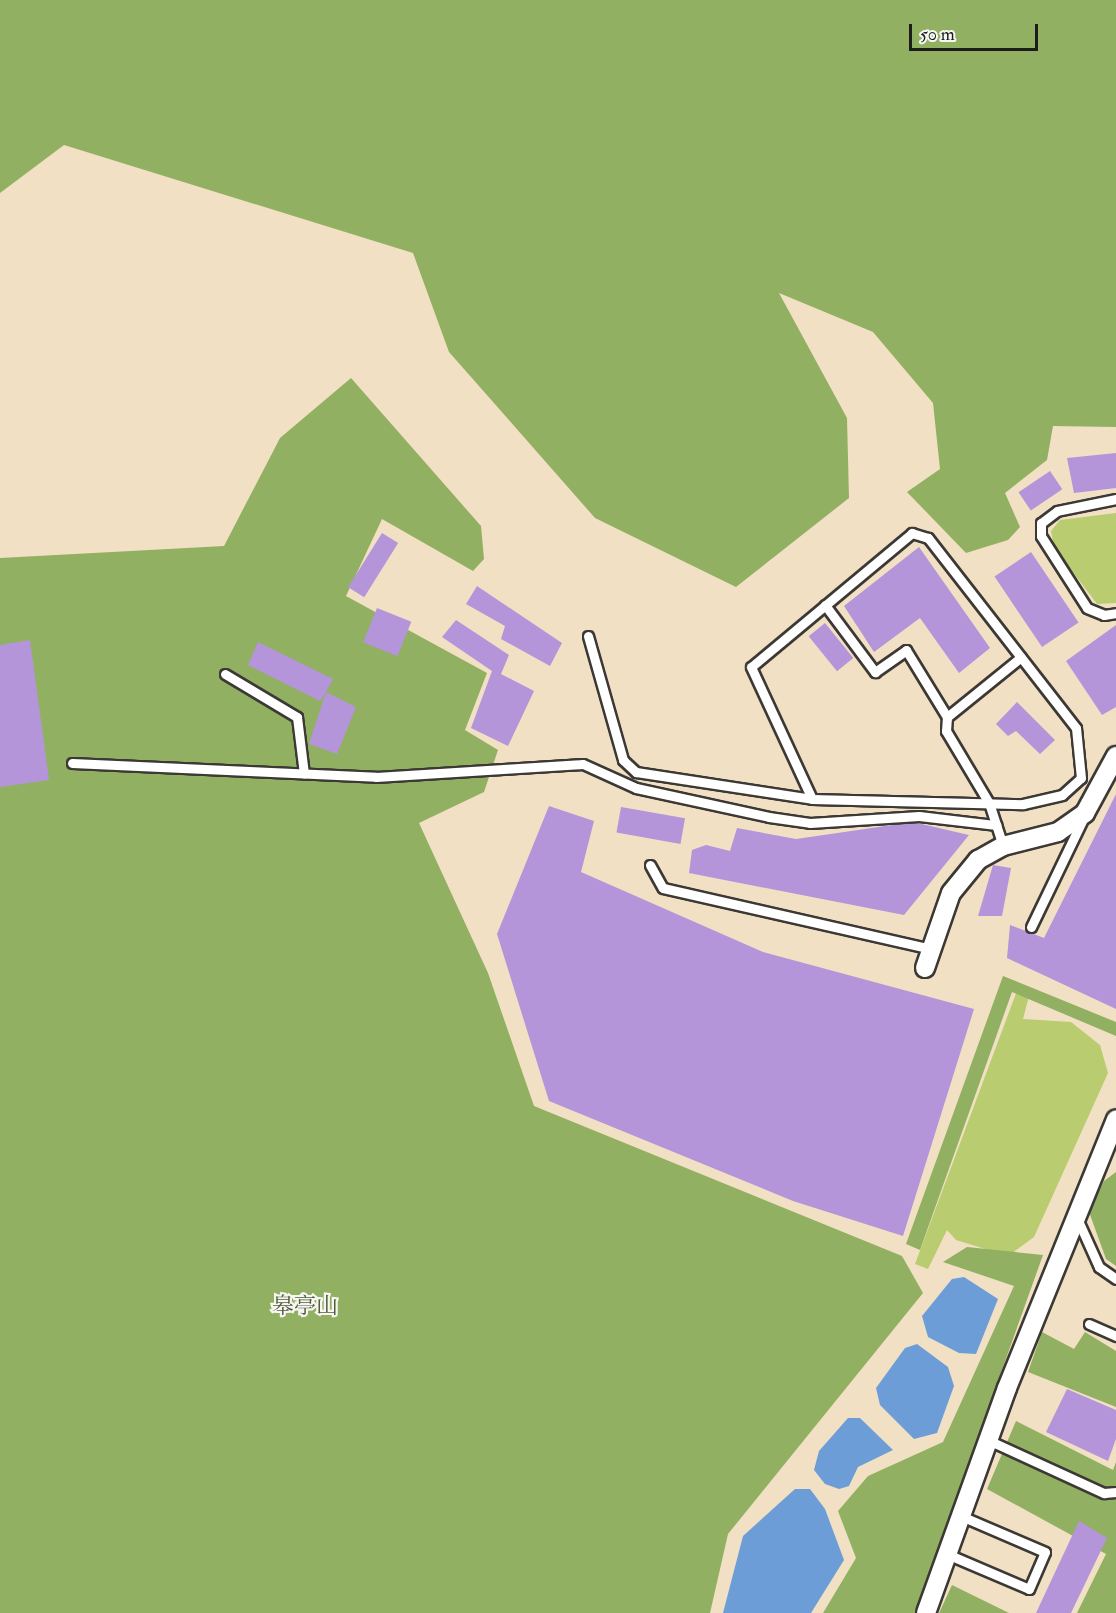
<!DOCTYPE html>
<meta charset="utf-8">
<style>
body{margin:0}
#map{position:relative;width:1116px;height:1613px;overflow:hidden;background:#f1e0c4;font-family:"IM FELL Double Pica","Noto Serif SC",serif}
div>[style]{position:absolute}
.green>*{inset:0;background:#b9cc6f}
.forest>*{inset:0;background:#92b062}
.water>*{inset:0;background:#6d9dd6}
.building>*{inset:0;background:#b495d9;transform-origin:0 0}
.roads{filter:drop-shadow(2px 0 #3c3935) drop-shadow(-2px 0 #3c3935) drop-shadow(0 2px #3c3935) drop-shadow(0 -2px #3c3935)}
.lane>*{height:9px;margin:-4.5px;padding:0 4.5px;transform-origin:4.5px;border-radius:4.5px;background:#fff}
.street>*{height:18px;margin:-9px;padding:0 9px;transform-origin:9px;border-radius:9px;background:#fff}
span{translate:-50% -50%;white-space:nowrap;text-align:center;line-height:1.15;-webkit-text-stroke:4.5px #f6f6f2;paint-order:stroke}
.park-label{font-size:22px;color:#535a39}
.scale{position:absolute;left:909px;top:24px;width:129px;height:27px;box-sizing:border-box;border:3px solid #1c1c1c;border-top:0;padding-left:8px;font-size:18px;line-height:21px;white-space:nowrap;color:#1c1c1c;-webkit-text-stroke:4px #f6f6f2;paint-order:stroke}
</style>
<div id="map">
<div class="green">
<div style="clip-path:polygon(1116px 513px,1116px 603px,1097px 604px,1054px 547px,1051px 531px,1060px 520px)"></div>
<div style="clip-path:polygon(1018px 988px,1030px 992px,1023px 1019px,1071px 1022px,1100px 1045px,1108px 1073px,1034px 1237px,1008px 1256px,956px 1240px,947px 1230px,928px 1269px,915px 1264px)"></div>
</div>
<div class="forest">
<div style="clip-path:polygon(0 0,1116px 0,1116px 427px,1053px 426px,1047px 460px,1005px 493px,1020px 527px,1008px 540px,966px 553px,907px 492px,940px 469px,933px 403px,873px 332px,779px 293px,847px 418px,849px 498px,736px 587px,595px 518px,449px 352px,413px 253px,64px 145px,0 193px)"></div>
<div style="clip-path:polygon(351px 378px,481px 526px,484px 559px,473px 571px,382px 519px,346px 596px,487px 673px,465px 730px,498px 750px,484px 792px,419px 823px,488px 973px,534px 1106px,902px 1256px,923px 1293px,728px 1534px,710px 1613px,0 1613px,0 558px,224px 546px,280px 438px)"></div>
<div style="clip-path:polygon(1003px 976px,1116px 1022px,1116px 1036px,1012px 992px,920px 1250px,906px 1244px)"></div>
<div style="clip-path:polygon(1116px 1172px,1116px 1266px,1106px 1259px,1089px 1212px,1104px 1181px)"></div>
<div style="clip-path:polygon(967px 1247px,1043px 1255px,915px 1613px,823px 1613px,856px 1558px,838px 1511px,868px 1476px,943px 1442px,1014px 1286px,943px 1262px)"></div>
<div style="clip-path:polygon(1042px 1332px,1074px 1349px,1085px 1332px,1116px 1351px,1116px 1407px,1028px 1372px)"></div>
<div style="clip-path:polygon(1016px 1421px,1113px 1470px,1116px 1462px,1116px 1613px,1077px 1613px,1106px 1554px,987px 1489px)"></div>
<div style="clip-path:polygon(952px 1585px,1009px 1613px,939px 1613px)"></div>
</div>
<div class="water">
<div style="clip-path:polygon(964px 1277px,998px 1299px,976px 1354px,959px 1353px,928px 1337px,922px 1316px,952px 1279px)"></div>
<div style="clip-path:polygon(917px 1344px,948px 1367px,954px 1386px,937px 1433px,914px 1439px,880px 1405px,876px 1388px,905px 1348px)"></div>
<div style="clip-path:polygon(848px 1418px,860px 1418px,893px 1450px,858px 1467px,849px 1486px,839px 1489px,825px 1484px,814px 1470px,819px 1451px)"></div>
<div style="clip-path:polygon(795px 1489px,810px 1489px,825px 1509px,844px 1560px,811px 1613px,723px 1613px,743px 1536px)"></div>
</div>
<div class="building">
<div style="clip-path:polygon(1116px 453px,1116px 488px,1074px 493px,1067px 458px)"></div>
<div style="left:1050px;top:471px;width:22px;height:38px;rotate:56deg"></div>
<div style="left:382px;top:533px;width:19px;height:64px;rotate:32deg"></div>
<div style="clip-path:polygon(919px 547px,990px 648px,959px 673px,920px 618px,874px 652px,844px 606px)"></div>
<div style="left:1031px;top:552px;width:85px;height:44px;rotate:56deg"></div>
<div style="clip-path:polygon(477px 586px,562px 643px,550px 666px,501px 639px,505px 626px,466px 604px)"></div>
<div style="left:377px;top:608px;width:37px;height:37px;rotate:22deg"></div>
<div style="clip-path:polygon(456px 620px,509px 655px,501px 674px,534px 691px,508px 746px,471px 728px,492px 671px,442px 637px)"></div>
<div style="left:825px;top:623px;width:45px;height:21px;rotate:51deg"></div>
<div style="clip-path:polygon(1116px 625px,1116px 707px,1102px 715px,1066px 661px)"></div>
<div style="clip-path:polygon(30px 640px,49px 780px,0 787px,0 645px)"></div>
<div style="clip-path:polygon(258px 642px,333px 679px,326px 692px,356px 707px,337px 754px,309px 744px,326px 692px,320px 701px,248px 665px)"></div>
<div style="clip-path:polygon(1017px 702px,1055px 740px,1040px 754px,1016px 731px,1008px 736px,996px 724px)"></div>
<div style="clip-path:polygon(1116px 794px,1116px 1009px,1007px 958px,1010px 925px,1044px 938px)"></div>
<div style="clip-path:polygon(549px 806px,594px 821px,581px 872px,763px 952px,974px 1009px,903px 1236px,793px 1201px,549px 1101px,497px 934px)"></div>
<div style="left:621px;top:807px;width:65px;height:26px;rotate:10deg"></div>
<div style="clip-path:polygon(913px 822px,969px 835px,904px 915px,689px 873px,692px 850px,706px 845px,730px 851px,737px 828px,796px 839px)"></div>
<div style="clip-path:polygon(993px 865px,1011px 868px,1002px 916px,978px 916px)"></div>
<div style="clip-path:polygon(1067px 1389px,1116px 1410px,1116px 1439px,1108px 1461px,1046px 1432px)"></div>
<div style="clip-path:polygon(1079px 1521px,1107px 1538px,1071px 1613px,1036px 1613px)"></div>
</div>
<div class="roads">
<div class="lane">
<div style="left:1116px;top:499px;width:60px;rotate:168.5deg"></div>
<div style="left:1057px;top:511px;width:20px;rotate:143deg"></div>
<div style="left:1041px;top:523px;width:13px;rotate:90deg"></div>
<div style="left:1041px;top:536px;width:85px;rotate:57.4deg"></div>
<div style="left:1087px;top:608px;width:18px;rotate:22deg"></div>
<div style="left:1104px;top:615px;width:12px;rotate:-9deg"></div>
<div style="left:825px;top:605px;width:84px;rotate:53.3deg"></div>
<div style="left:875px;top:672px;width:38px;rotate:-35deg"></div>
<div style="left:906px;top:650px;width:79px;rotate:58.5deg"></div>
<div style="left:588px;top:636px;width:129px;rotate:74.2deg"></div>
<div style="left:623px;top:760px;width:18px;rotate:43deg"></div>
<div style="left:636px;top:772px;width:178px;rotate:8.7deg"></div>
<div style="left:812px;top:799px;width:211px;rotate:1.4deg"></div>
<div style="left:1023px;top:804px;width:40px;rotate:-13deg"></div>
<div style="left:1062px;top:795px;width:25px;rotate:-42deg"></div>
<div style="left:1081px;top:778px;width:50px;rotate:-95.7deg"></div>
<div style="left:1076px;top:728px;width:241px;rotate:-127.9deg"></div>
<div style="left:928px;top:538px;width:17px;rotate:-163deg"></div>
<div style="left:912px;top:533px;width:209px;rotate:140.2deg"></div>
<div style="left:751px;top:667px;width:145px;rotate:65.2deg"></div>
<div style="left:225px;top:674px;width:84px;rotate:30.8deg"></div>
<div style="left:297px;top:717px;width:57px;rotate:83deg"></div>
<div style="left:72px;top:763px;width:304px;rotate:2.6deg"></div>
<div style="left:376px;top:777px;width:207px;rotate:-3.6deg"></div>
<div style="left:583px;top:764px;width:58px;rotate:24.4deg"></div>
<div style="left:636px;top:788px;width:136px;rotate:12.3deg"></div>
<div style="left:769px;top:817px;width:41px;rotate:8.3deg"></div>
<div style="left:810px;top:823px;width:109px;rotate:-3.7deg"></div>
<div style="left:919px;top:816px;width:78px;rotate:6.7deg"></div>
<div style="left:1003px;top:846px;width:45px;rotate:-108deg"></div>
<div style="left:989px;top:803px;width:84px;rotate:-120.8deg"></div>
<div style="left:946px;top:731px;width:14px;rotate:-86deg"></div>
<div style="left:947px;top:717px;width:95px;rotate:-39deg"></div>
<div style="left:650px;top:865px;width:26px;rotate:61deg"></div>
<div style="left:663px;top:888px;width:276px;rotate:12.8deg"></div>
<div style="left:1031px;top:927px;width:124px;rotate:-64.3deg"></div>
<div style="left:1076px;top:1216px;width:56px;rotate:65.7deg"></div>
<div style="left:1099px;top:1267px;width:21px;rotate:35deg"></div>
<div style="left:1089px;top:1324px;width:30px;rotate:24deg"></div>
<div style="left:988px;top:1440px;width:128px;rotate:24.6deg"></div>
<div style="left:1104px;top:1493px;width:12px;rotate:-5deg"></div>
<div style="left:947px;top:1554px;width:89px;rotate:23.1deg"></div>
<div style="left:1029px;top:1589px;width:40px;rotate:-66.6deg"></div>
<div style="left:1045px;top:1552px;width:91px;rotate:-156.8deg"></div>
</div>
<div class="street">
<div style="left:925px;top:968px;width:79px;rotate:-70.9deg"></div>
<div style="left:951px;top:893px;width:43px;rotate:-50.7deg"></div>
<div style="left:978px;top:860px;width:29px;rotate:-29deg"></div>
<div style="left:1003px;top:846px;width:57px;rotate:-14.3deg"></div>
<div style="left:1058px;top:832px;width:33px;rotate:-35deg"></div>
<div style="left:1085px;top:813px;width:65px;rotate:-61.5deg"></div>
<div style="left:926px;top:1613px;width:239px;rotate:-70.2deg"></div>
<div style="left:1007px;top:1388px;width:290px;rotate:-67.9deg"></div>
</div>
</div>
<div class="park-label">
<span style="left:305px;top:1307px">皋亭山</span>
</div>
<div class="scale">50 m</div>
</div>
